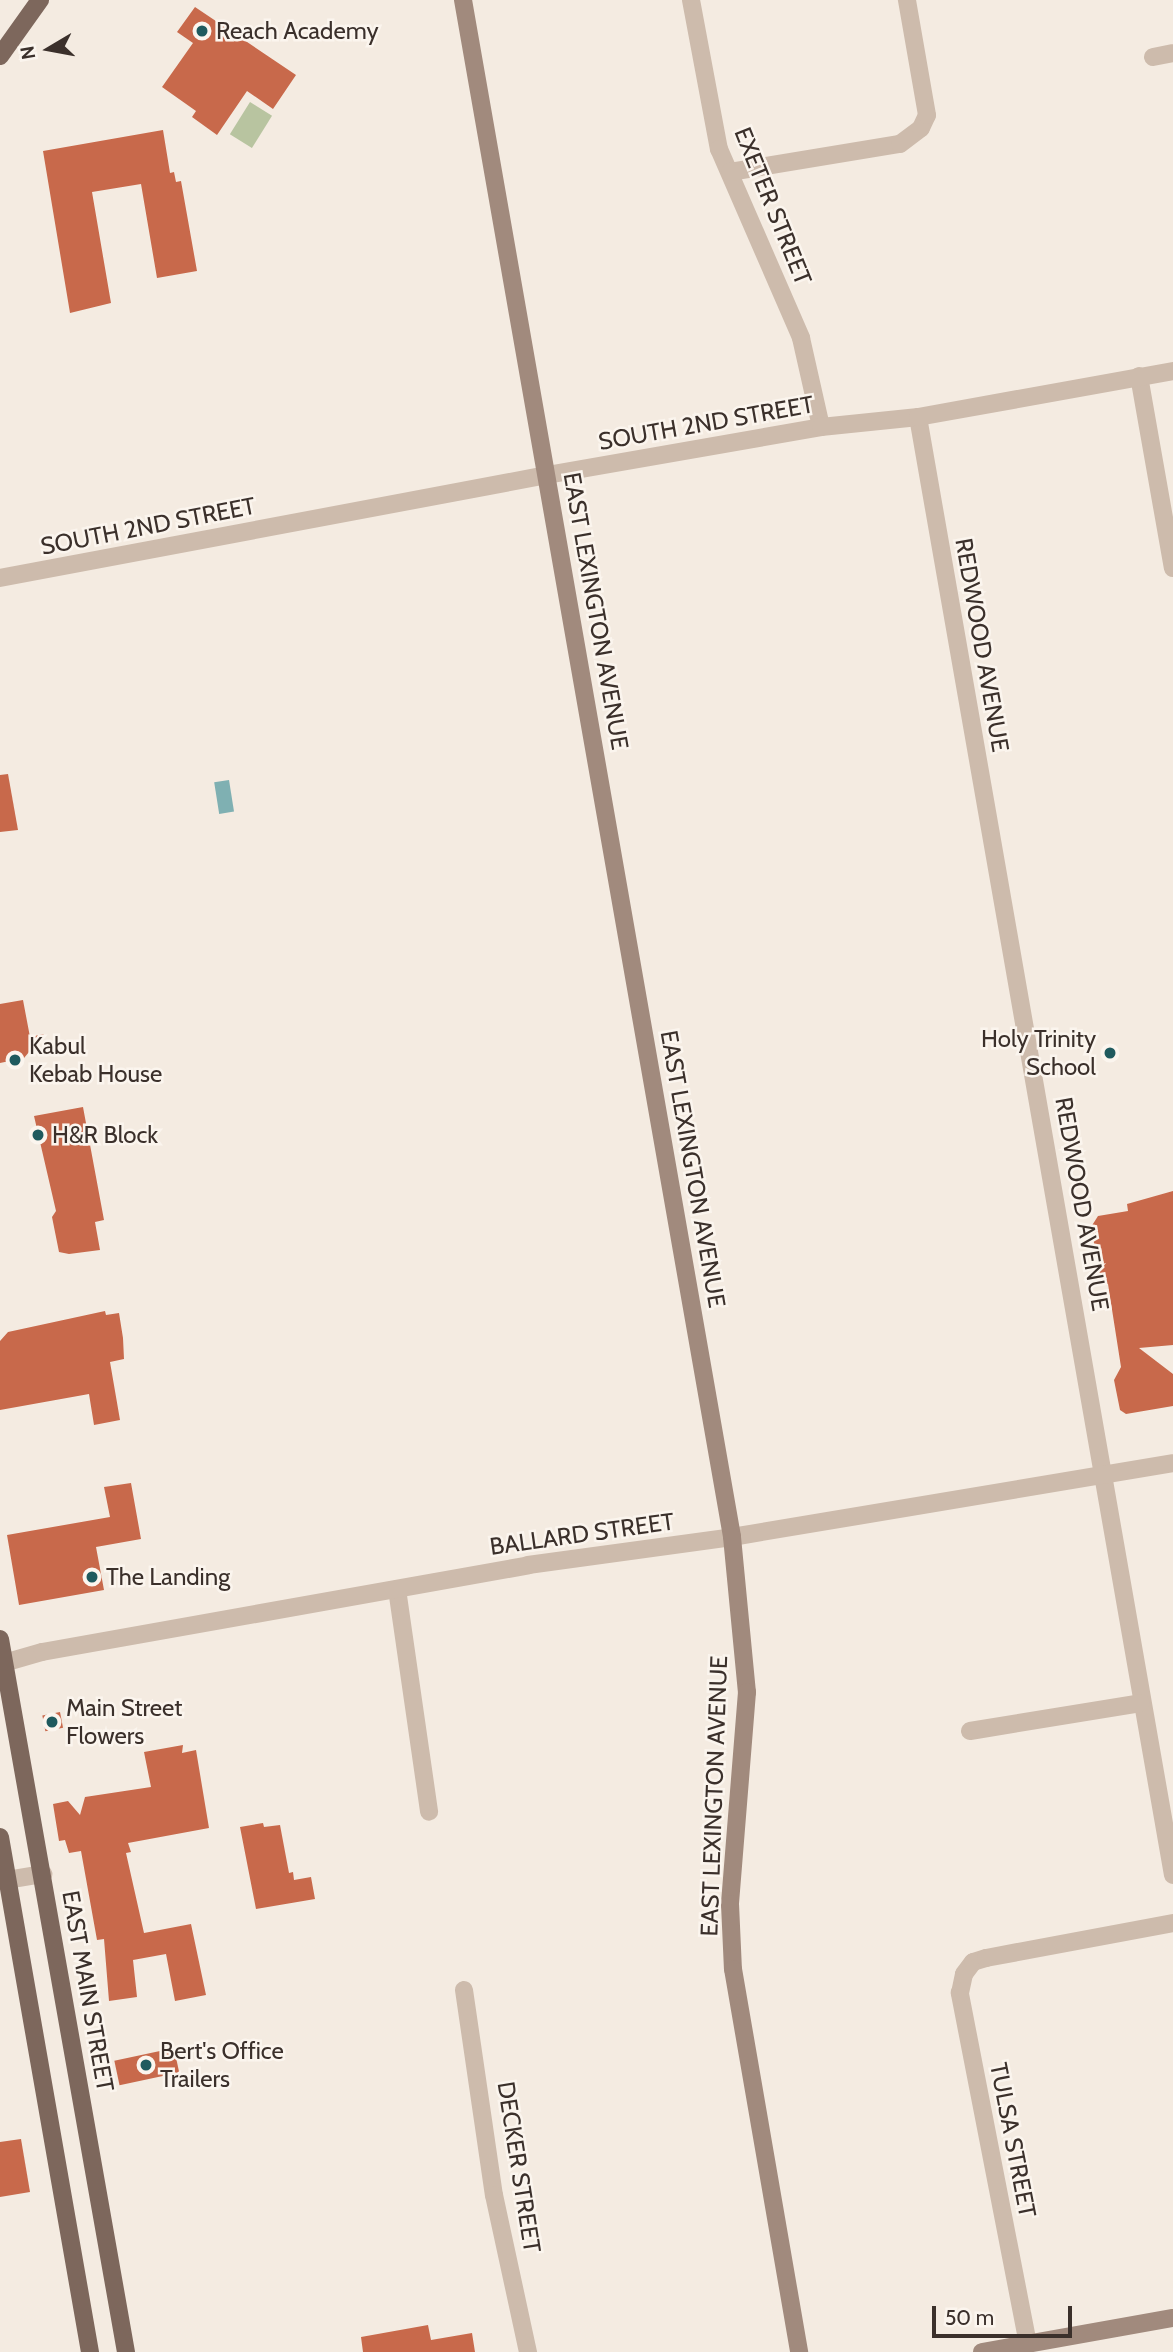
<!DOCTYPE html>
<style>
body{margin:0}
#map{position:relative;width:1173px;height:2352px;overflow:hidden;background:#f4ebe1;font-family:Cabin,sans-serif}
div>[style]{position:absolute}
.green>*{inset:0;background:#b8c4a0;transform-origin:0 0}
.water>*{inset:0;background:#7fb0b2;transform-origin:0 0}
.building>*{inset:0;background:#c8694b;transform-origin:0 0}
.street>*{height:18px;margin:-9px;padding:0 9px;transform-origin:9px;border-radius:9px;background:#cdbbac}
.secondary>*{height:18px;margin:-9px;padding:0 9px;transform-origin:9px;border-radius:9px;background:#a18a7d}
.primary>*{height:18px;margin:-9px;padding:0 9px;transform-origin:9px;border-radius:9px;background:#7d675c}
.dots>*{width:19px;height:19px;translate:-50% -50%;box-sizing:border-box;border:4px solid #fbf5ee;border-radius:50%}
span{translate:-50% -50%;white-space:nowrap;text-align:center;line-height:1.15;-webkit-text-stroke:5px #fbf5ee;paint-order:stroke}
.poi-label{font-size:24px;color:#3b302b}
.left{translate:0 -50%;text-align:left}
.right{translate:-100% -50%;text-align:right}
.street-label{font-size:24px;color:#3b302b}
.north{position:absolute;left:14px;top:14px;width:70px;height:70px;-webkit-text-stroke:5px #fbf5ee;paint-order:stroke;rotate:260deg;font-size:19px;font-weight:700;line-height:28px;text-align:center;color:#3b302b}
.north::after{content:'';display:block;margin:auto;width:24px;height:32px;background:#3b302b;clip-path:polygon(50% 0,100% 100%,50% 72%,0 100%)}
.scale{position:absolute;left:932px;top:2306px;width:140px;height:32px;box-sizing:border-box;border:4px solid #3b302b;border-top:0;padding-left:9px;font-size:21px;line-height:24px;white-space:nowrap;color:#3b302b;-webkit-text-stroke:5px #fbf5ee;paint-order:stroke}
</style>
<div id="map">
<div class="green">
<div style="left:250px;top:102px;width:26px;height:38px;rotate:32deg"></div>
</div>
<div class="water">
<div style="left:229px;top:780px;width:32px;height:15px;rotate:81deg"></div>
</div>
<div class="building">
<div style="clip-path:polygon(195px 7px,296px 75px,273px 109px,247px 91px,217px 135px,192px 117px,196px 111px,162px 87px,193px 43px,177px 32px)"></div>
<div style="clip-path:polygon(163px 130px,170px 173px,174px 172px,176px 182px,181px 181px,197px 271px,157px 278px,141px 184px,92px 192px,111px 303px,70px 313px,43px 151px)"></div>
<div style="clip-path:polygon(8px 774px,18px 830px,0 832px,0 775px)"></div>
<div style="clip-path:polygon(23px 1000px,30px 1037px,44px 1034px,24px 1058px,0 1063px,0 1004px)"></div>
<div style="clip-path:polygon(83px 1107px,104px 1220px,95px 1222px,100px 1250px,69px 1254px,59px 1252px,52px 1217px,56px 1211px,34px 1116px)"></div>
<div style="clip-path:polygon(1173px 1191px,1173px 1345px,1139px 1348px,1173px 1374px,1173px 1406px,1126px 1414px,1120px 1410px,1114px 1380px,1121px 1367px,1108px 1284px,1102px 1285px,1091px 1227px,1098px 1216px,1128px 1211px,1127px 1204px)"></div>
<div style="clip-path:polygon(105px 1311px,106px 1315px,119px 1313px,123px 1338px,124px 1359px,110px 1362px,120px 1420px,94px 1425px,89px 1394px,0 1410px,0 1341px,8px 1332px)"></div>
<div style="clip-path:polygon(131px 1483px,141px 1539px,96px 1547px,104px 1590px,19px 1605px,7px 1535px,110px 1517px,104px 1487px)"></div>
<div style="left:60px;top:1712px;width:16px;height:18px;rotate:79deg"></div>
<div style="clip-path:polygon(183px 1745px,182px 1753px,196px 1750px,209px 1828px,128px 1843px,131px 1852px,126px 1853px,144px 1933px,191px 1924px,206px 1995px,175px 2001px,166px 1954px,133px 1960px,137px 1997px,109px 2001px,104px 1939px,97px 1940px,81px 1851px,69px 1853px,65px 1840px,59px 1841px,53px 1804px,68px 1801px,80px 1815px,85px 1797px,151px 1787px,144px 1752px)"></div>
<div style="clip-path:polygon(263px 1823px,264px 1827px,280px 1825px,289px 1873px,293px 1872px,294px 1880px,311px 1877px,315px 1899px,256px 1909px,240px 1827px)"></div>
<div style="left:174px;top:2048px;width:25px;height:61px;rotate:78deg"></div>
<div style="clip-path:polygon(21px 2139px,30px 2192px,0 2197px,0 2142px)"></div>
<div style="clip-path:polygon(428px 2325px,431px 2340px,472px 2333px,475px 2352px,363px 2352px,361px 2337px)"></div>
</div>
<div class="street">
<div style="left:691px;top:0;width:152px;rotate:79.4deg"></div>
<div style="left:719px;top:149px;width:206px;rotate:66.5deg"></div>
<div style="left:801px;top:338px;width:91px;rotate:77.3deg"></div>
<div style="left:1153px;top:57px;width:20px;rotate:-11deg"></div>
<div style="left:730px;top:172px;width:172px;rotate:-9.4deg"></div>
<div style="left:900px;top:144px;width:26px;rotate:-37deg"></div>
<div style="left:921px;top:128px;width:14px;rotate:-65deg"></div>
<div style="left:927px;top:115px;width:117px;rotate:-99.9deg"></div>
<div style="left:1139px;top:376px;width:195px;rotate:80deg"></div>
<div style="left:918px;top:417px;width:1480px;rotate:80.08deg"></div>
<div style="left:0;top:578px;width:557px;rotate:-10.66deg"></div>
<div style="left:547px;top:475px;width:278px;rotate:-9.9deg"></div>
<div style="left:821px;top:427px;width:98px;rotate:-5.9deg"></div>
<div style="left:918px;top:417px;width:259px;rotate:-10.2deg"></div>
<div style="left:397px;top:1589px;width:225px;rotate:81.8deg"></div>
<div style="left:0;top:1664px;width:44px;rotate:-15.9deg"></div>
<div style="left:42px;top:1652px;width:494px;rotate:-10.1deg"></div>
<div style="left:528px;top:1565px;width:206px;rotate:-7.8deg"></div>
<div style="left:732px;top:1537px;width:447px;rotate:-9.5deg"></div>
<div style="left:970px;top:1731px;width:173px;rotate:-9.3deg"></div>
<div style="left:0;top:1881px;width:44px;rotate:-9.2deg"></div>
<div style="left:464px;top:1990px;width:207px;rotate:81.7deg"></div>
<div style="left:494px;top:2195px;width:161px;rotate:77.8deg"></div>
<div style="left:1028px;top:2344px;width:358px;rotate:-101deg"></div>
<div style="left:960px;top:1993px;width:19px;rotate:-78deg"></div>
<div style="left:964px;top:1974px;width:15px;rotate:-53deg"></div>
<div style="left:973px;top:1962px;width:14px;rotate:-17deg"></div>
<div style="left:986px;top:1958px;width:190px;rotate:-10.6deg"></div>
</div>
<div class="secondary">
<div style="left:463px;top:0;width:1560px;rotate:80.07deg"></div>
<div style="left:732px;top:1537px;width:156px;rotate:84.5deg"></div>
<div style="left:747px;top:1692px;width:213px;rotate:94.6deg"></div>
<div style="left:730px;top:1904px;width:65px;rotate:87.4deg"></div>
<div style="left:733px;top:1969px;width:389px;rotate:80.2deg"></div>
<div style="left:982px;top:2352px;width:194px;rotate:-10.1deg"></div>
</div>
<div class="primary">
<div style="left:0;top:56px;width:69px;rotate:-54.5deg"></div>
<div style="left:0;top:1639px;width:724px;rotate:79.98deg"></div>
<div style="left:0;top:1837px;width:523px;rotate:80.09deg"></div>
</div>
<div class="dots">
<div style="left:202px;top:31px;background:#1f5a5e"></div>
<div style="left:1110px;top:1053px;background:#1f5a5e"></div>
<div style="left:15px;top:1060px;background:#1f5a5e"></div>
<div style="left:38px;top:1135px;background:#1f5a5e"></div>
<div style="left:92px;top:1577px;background:#1f5a5e"></div>
<div style="left:52px;top:1722px;background:#1f5a5e"></div>
<div style="left:146px;top:2065px;background:#1f5a5e"></div>
</div>
<div class="poi-label">
<span class="left" style="left:216px;top:31px">Reach Academy</span>
<span class="right" style="left:1096px;top:1053px">Holy Trinity<br>School</span>
<span class="left" style="left:29px;top:1060px">Kabul<br>Kebab House</span>
<span class="left" style="left:52px;top:1135px">H&amp;R Block</span>
<span class="left" style="left:106px;top:1577px">The Landing</span>
<span class="left" style="left:66px;top:1722px">Main Street<br>Flowers</span>
<span class="left" style="left:160px;top:2065px">Bert's Office<br>Trailers</span>
</div>
<div class="street-label">
<span style="left:773px;top:206px;rotate:68deg">EXETER STREET</span>
<span style="left:706px;top:423px;rotate:-10deg">SOUTH 2ND STREET</span>
<span style="left:148px;top:526px;rotate:-11deg">SOUTH 2ND STREET</span>
<span style="left:596px;top:611px;rotate:80deg">EAST LEXINGTON AVENUE</span>
<span style="left:982px;top:645px;rotate:80deg">REDWOOD AVENUE</span>
<span style="left:693px;top:1169px;rotate:80deg">EAST LEXINGTON AVENUE</span>
<span style="left:1082px;top:1204px;rotate:80deg">REDWOOD AVENUE</span>
<span style="left:582px;top:1534px;rotate:-8deg">BALLARD STREET</span>
<span style="left:714px;top:1796px;rotate:-88deg">EAST LEXINGTON AVENUE</span>
<span style="left:88px;top:1991px;rotate:80deg">EAST MAIN STREET</span>
<span style="left:1013px;top:2140px;rotate:79deg">TULSA STREET</span>
<span style="left:519px;top:2167px;rotate:81deg">DECKER STREET</span>
</div>
<div class="north">N</div>
<div class="scale">50 m</div>
</div>
